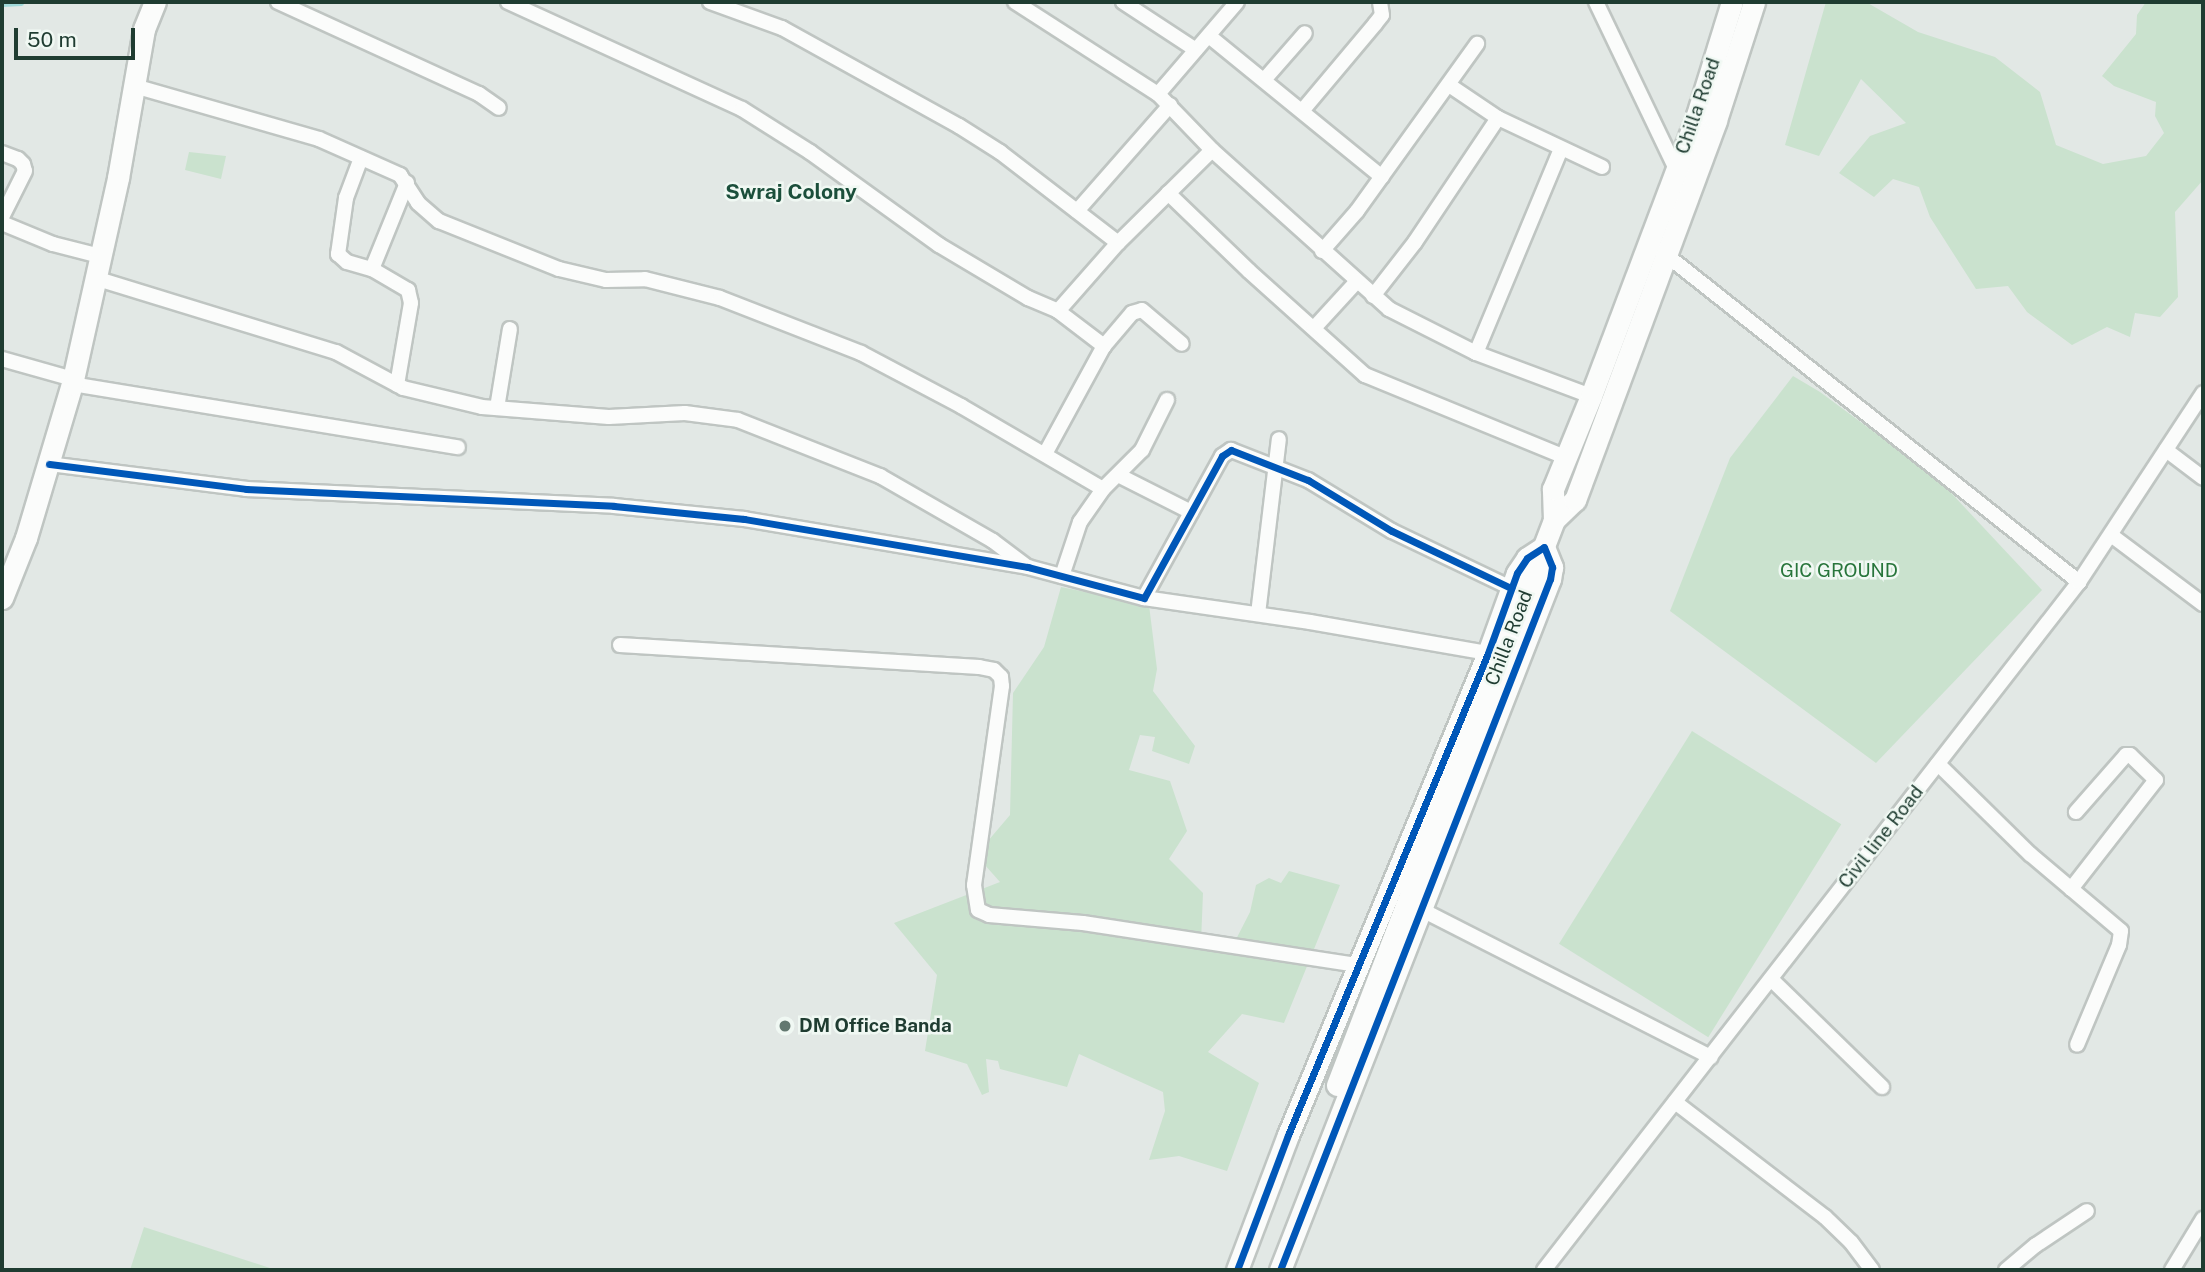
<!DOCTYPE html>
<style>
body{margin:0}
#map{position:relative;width:2205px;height:1272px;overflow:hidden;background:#e2e8e5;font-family:"Public Sans",sans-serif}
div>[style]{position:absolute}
.green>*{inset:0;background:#cae2ce;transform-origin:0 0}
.stream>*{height:5px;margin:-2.5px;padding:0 2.5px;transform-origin:2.5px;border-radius:2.5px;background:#a0d9d9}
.roads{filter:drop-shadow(2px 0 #bfc5c2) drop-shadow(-2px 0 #bfc5c2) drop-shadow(0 2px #bfc5c2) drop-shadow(0 -2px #bfc5c2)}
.street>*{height:14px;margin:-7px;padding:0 7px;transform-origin:7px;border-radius:7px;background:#fbfcfb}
.secondary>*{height:21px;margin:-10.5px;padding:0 10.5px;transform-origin:10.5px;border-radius:10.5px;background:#fbfcfb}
.cycleway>*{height:7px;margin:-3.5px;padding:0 3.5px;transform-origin:3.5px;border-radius:3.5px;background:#0057b8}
.dots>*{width:19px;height:19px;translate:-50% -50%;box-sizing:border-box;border:4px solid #f0f8f3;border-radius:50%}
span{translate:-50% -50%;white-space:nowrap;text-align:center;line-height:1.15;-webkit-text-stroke:5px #f0f8f3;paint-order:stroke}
.street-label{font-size:19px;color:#1f3c31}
.park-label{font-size:19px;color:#28753b}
.poi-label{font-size:19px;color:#1f3c31;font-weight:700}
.left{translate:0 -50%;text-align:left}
.neighbourhood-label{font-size:21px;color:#1b4f3b;font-weight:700}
.frame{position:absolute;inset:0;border:4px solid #1f3c31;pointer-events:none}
.scale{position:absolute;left:14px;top:28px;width:121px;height:32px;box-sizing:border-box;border:4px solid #1f3c31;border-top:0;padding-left:9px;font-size:21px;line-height:24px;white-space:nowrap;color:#1f3c31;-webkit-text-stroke:5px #f0f8f3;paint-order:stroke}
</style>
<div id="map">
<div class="green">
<div style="clip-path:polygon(1826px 2px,1866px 2px,1918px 32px,1995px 57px,2040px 92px,2056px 145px,2103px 164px,2146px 156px,2164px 133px,2155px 116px,2156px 102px,2114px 86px,2102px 76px,2136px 34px,2137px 15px,2146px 2px,2203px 2px,2203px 180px,2175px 212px,2178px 297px,2160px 317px,2135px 313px,2130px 337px,2107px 327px,2072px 345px,2027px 312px,2008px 286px,1976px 289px,1930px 217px,1919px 187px,1893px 179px,1874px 197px,1839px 173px,1870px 136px,1906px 123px,1861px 79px,1819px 156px,1785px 145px)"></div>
<div style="clip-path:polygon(189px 152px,226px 156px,221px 179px,185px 170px)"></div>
<div style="clip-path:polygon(1793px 376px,1820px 392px,1939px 480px,2042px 590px,1876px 763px,1670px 611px,1730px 458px)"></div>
<div style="clip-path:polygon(1061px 587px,1149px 605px,1157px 669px,1153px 691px,1195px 746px,1189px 764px,1152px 751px,1155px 737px,1140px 735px,1129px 770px,1170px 781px,1187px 831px,1169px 859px,1203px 893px,1201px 942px,1229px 953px,1250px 912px,1256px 885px,1269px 878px,1281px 883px,1289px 871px,1340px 885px,1284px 1023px,1242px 1014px,1208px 1052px,1259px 1083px,1227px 1171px,1179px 1156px,1149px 1160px,1165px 1111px,1163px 1092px,1079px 1054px,1067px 1087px,1000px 1069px,998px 1061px,986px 1059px,989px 1092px,982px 1095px,967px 1064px,925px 1051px,937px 975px,894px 923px,1000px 882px,976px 855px,1010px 815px,1013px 693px,1044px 647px)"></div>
<div style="left:1692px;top:731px;width:176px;height:251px;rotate:32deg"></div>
<div style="clip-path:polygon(144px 1227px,276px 1270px,130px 1270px)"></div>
</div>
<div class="stream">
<div style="left:2px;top:4px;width:19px;rotate:-3deg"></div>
</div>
<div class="roads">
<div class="street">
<div style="left:278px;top:2px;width:221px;rotate:24.6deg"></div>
<div style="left:479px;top:94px;width:24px;rotate:35deg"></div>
<div style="left:508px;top:2px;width:257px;rotate:24.6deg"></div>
<div style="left:742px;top:109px;width:80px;rotate:32.3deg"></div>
<div style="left:810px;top:152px;width:159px;rotate:35.8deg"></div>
<div style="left:939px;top:245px;width:104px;rotate:30.8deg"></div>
<div style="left:1028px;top:298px;width:33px;rotate:23deg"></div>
<div style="left:1058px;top:311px;width:58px;rotate:37.3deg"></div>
<div style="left:710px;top:2px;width:77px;rotate:19.9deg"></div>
<div style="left:782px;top:28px;width:202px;rotate:29deg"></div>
<div style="left:959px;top:126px;width:49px;rotate:32.4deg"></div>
<div style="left:1000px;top:152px;width:149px;rotate:37.6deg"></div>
<div style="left:1015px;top:2px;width:170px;rotate:32.8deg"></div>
<div style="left:1158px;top:94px;width:78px;rotate:46deg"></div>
<div style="left:1212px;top:150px;width:238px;rotate:41.9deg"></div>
<div style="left:1389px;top:309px;width:97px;rotate:26.8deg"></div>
<div style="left:1476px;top:353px;width:123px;rotate:20.5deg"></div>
<div style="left:1123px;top:2px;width:87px;rotate:33.3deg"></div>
<div style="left:1596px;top:2px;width:185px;rotate:64.4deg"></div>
<div style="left:1209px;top:36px;width:223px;rotate:39.2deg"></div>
<div style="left:1264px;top:80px;width:62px;rotate:-48.9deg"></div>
<div style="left:1449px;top:85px;width:59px;rotate:34deg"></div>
<div style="left:1498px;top:118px;width:115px;rotate:25.2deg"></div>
<div style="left:134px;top:86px;width:192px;rotate:16deg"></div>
<div style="left:319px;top:139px;width:89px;rotate:24deg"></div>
<div style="left:400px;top:175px;width:33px;rotate:57deg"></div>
<div style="left:418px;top:203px;width:28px;rotate:41deg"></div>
<div style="left:439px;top:221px;width:129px;rotate:21.8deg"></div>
<div style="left:559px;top:269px;width:48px;rotate:13.2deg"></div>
<div style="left:606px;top:280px;width:39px;rotate:-1deg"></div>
<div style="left:645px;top:279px;width:77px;rotate:14.2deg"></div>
<div style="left:720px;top:298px;width:151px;rotate:21.3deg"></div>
<div style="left:861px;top:353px;width:113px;rotate:27.9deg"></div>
<div style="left:961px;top:406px;width:164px;rotate:30.3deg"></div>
<div style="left:1158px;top:94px;width:121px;rotate:-49.3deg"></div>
<div style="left:1302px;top:111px;width:114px;rotate:-50deg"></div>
<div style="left:1375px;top:24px;width:11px;rotate:-52deg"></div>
<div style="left:1382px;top:15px;width:13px;rotate:-99deg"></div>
<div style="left:2px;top:153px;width:17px;rotate:21deg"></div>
<div style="left:18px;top:159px;width:7px;rotate:45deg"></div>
<div style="left:23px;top:164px;width:7px;rotate:74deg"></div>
<div style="left:25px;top:171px;width:51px;rotate:116.6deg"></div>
<div style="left:361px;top:158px;width:43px;rotate:110.6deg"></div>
<div style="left:346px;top:198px;width:57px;rotate:98.1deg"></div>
<div style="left:338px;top:254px;width:12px;rotate:42deg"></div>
<div style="left:347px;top:262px;width:26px;rotate:16deg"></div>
<div style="left:372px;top:269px;width:42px;rotate:30.3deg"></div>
<div style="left:408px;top:290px;width:13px;rotate:77deg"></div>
<div style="left:411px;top:303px;width:83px;rotate:99.7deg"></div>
<div style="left:1168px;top:193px;width:112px;rotate:43.9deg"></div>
<div style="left:1249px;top:271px;width:156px;rotate:41.9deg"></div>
<div style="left:1365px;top:375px;width:216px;rotate:22.3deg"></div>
<div style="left:1077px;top:211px;width:141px;rotate:-48.7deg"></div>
<div style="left:2px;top:223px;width:55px;rotate:22.4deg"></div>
<div style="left:53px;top:244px;width:49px;rotate:14.3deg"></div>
<div style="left:1660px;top:250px;width:535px;rotate:38.39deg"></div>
<div style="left:1322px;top:251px;width:53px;rotate:-48.8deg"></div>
<div style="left:1357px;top:211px;width:206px;rotate:-54.3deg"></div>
<div style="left:372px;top:269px;width:93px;rotate:-67.9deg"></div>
<div style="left:95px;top:278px;width:252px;rotate:17.1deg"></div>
<div style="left:336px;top:352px;width:76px;rotate:28.2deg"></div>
<div style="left:403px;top:388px;width:81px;rotate:13.5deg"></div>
<div style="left:482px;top:407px;width:127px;rotate:4.5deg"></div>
<div style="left:609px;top:417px;width:76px;rotate:-3deg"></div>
<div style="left:685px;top:413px;width:53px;rotate:7.5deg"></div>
<div style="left:738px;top:420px;width:153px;rotate:21.5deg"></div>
<div style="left:880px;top:476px;width:130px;rotate:29.9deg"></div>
<div style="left:993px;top:541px;width:40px;rotate:37deg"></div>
<div style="left:1373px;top:296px;width:68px;rotate:-52.1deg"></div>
<div style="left:1415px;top:242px;width:149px;rotate:-56.2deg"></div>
<div style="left:1058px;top:311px;width:91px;rotate:-48.6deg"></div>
<div style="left:1118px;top:243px;width:132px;rotate:-44.7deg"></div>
<div style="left:1314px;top:328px;width:64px;rotate:-47.5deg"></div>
<div style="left:1476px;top:353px;width:221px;rotate:-67.4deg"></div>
<div style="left:2px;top:359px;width:74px;rotate:15.7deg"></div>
<div style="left:72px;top:384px;width:391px;rotate:9.3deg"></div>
<div style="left:497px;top:408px;width:80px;rotate:-80.7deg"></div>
<div style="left:2166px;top:450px;width:46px;rotate:37.1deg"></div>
<div style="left:1045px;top:454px;width:123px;rotate:-61.4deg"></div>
<div style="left:1104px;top:346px;width:43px;rotate:-49.7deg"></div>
<div style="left:1132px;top:313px;width:10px;rotate:-17deg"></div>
<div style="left:1142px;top:310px;width:52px;rotate:40.4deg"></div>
<div style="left:49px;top:464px;width:199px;rotate:7.2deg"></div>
<div style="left:246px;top:489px;width:368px;rotate:2.6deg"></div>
<div style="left:614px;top:506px;width:131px;rotate:5.7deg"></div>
<div style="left:744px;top:519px;width:288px;rotate:9.6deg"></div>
<div style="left:1028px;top:567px;width:120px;rotate:15deg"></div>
<div style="left:1144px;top:598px;width:162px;rotate:-61.2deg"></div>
<div style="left:1222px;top:456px;width:11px;rotate:-34deg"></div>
<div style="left:1231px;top:450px;width:83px;rotate:21.3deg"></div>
<div style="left:1308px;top:480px;width:98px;rotate:31.3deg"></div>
<div style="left:1392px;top:531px;width:132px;rotate:25.6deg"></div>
<div style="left:1118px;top:475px;width:82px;rotate:26.9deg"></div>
<div style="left:2111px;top:535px;width:115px;rotate:36.9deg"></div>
<div style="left:1062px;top:576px;width:57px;rotate:-71.6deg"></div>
<div style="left:1080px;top:522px;width:40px;rotate:-55.1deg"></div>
<div style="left:1103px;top:489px;width:55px;rotate:-45deg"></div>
<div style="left:1142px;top:450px;width:56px;rotate:-63.4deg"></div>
<div style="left:1144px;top:598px;width:168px;rotate:8.2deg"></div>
<div style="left:1310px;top:622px;width:181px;rotate:9.9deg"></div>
<div style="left:1258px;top:614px;width:176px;rotate:-83.2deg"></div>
<div style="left:620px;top:645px;width:360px;rotate:3.5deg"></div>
<div style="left:979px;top:667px;width:15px;rotate:11deg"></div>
<div style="left:994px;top:670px;width:10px;rotate:45deg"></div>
<div style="left:1001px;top:677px;width:9px;rotate:84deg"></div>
<div style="left:1002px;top:686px;width:201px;rotate:98deg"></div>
<div style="left:974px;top:885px;width:25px;rotate:81deg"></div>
<div style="left:978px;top:910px;width:12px;rotate:24deg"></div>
<div style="left:989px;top:915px;width:94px;rotate:4.9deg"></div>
<div style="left:1083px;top:923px;width:278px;rotate:8.7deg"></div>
<div style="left:1938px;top:764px;width:129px;rotate:44.4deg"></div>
<div style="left:2030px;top:854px;width:119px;rotate:40.2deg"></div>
<div style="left:2121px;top:931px;width:14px;rotate:98deg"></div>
<div style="left:2119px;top:945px;width:108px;rotate:112.8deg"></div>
<div style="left:2071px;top:889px;width:138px;rotate:-52.1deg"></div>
<div style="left:2156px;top:780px;width:36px;rotate:-136deg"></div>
<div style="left:2130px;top:755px;width:4px;rotate:180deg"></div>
<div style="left:2126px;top:755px;width:76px;rotate:131.3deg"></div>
<div style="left:1422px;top:910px;width:324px;rotate:27deg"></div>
<div style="left:1771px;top:979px;width:155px;rotate:44.2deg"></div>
<div style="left:1675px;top:1102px;width:189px;rotate:37.5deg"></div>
<div style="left:1825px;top:1217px;width:36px;rotate:44deg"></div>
<div style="left:1851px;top:1242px;width:35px;rotate:53deg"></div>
<div style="left:1544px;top:1270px;width:872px;rotate:-52.13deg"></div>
<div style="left:2079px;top:582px;width:226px;rotate:-56.7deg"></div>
<div style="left:2006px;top:1270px;width:39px;rotate:-40deg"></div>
<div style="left:2036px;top:1245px;width:61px;rotate:-33.7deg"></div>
<div style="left:2172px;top:1270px;width:60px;rotate:-58.7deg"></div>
</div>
<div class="secondary">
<div style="left:1554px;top:520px;width:29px;rotate:-44deg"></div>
<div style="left:1575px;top:500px;width:405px;rotate:-69.6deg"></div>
<div style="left:1716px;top:120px;width:124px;rotate:-72.1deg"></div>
<div style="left:2px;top:598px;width:65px;rotate:-68.2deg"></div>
<div style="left:26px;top:538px;width:161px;rotate:-73.4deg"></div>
<div style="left:72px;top:384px;width:211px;rotate:-77.4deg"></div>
<div style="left:118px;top:178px;width:151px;rotate:-80.1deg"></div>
<div style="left:144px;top:29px;width:29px;rotate:-68deg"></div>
<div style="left:1337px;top:1085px;width:605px;rotate:-68.99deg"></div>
<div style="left:1554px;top:520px;width:31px;rotate:-92deg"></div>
<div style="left:1553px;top:489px;width:100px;rotate:-67.8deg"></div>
<div style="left:1591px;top:396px;width:300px;rotate:-69.3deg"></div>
<div style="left:1697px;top:115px;width:118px;rotate:-72.8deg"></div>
<div style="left:1237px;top:1270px;width:144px;rotate:-69.3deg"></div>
<div style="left:1288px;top:1135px;width:522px;rotate:-67.46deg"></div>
<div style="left:1488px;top:653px;width:85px;rotate:-70.1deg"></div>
<div style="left:1517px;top:573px;width:18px;rotate:-56deg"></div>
<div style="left:1527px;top:558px;width:20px;rotate:-33deg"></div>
<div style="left:1544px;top:547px;width:22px;rotate:68deg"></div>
<div style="left:1552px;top:567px;width:12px;rotate:99deg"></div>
<div style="left:1550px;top:579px;width:742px;rotate:111.34deg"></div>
</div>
</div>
<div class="cycleway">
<div style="left:49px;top:464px;width:199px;rotate:7.2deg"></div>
<div style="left:246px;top:489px;width:368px;rotate:2.6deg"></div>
<div style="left:614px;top:506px;width:131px;rotate:5.7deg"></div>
<div style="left:744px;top:519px;width:288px;rotate:9.6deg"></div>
<div style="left:1028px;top:567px;width:120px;rotate:15deg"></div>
<div style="left:1144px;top:598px;width:162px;rotate:-61.2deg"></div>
<div style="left:1222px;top:456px;width:11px;rotate:-34deg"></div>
<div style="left:1231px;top:450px;width:83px;rotate:21.3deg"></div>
<div style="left:1308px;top:480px;width:98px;rotate:31.3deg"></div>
<div style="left:1392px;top:531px;width:132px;rotate:25.6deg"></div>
<div style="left:1237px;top:1270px;width:144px;rotate:-69.3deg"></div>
<div style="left:1288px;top:1135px;width:522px;rotate:-67.46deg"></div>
<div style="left:1488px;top:653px;width:85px;rotate:-70.1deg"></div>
<div style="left:1517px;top:573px;width:18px;rotate:-56deg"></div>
<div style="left:1527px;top:558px;width:20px;rotate:-33deg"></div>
<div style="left:1544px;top:547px;width:22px;rotate:68deg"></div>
<div style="left:1552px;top:567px;width:12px;rotate:99deg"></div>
<div style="left:1550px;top:579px;width:742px;rotate:111.34deg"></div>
</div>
<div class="dots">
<div style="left:785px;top:1026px;background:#637870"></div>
</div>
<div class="street-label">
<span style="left:1698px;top:106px;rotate:-71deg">Chilla Road</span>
<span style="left:1509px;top:638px;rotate:-69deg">Chilla Road</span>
<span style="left:1881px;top:837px;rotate:-52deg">Civil line Road</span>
</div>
<div class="park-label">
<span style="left:1839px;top:571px">GIC GROUND</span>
</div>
<div class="poi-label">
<span class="left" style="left:799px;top:1026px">DM Office Banda</span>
</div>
<div class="neighbourhood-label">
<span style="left:791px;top:192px">Swraj Colony</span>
</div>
<div class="frame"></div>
<div class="scale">50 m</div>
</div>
